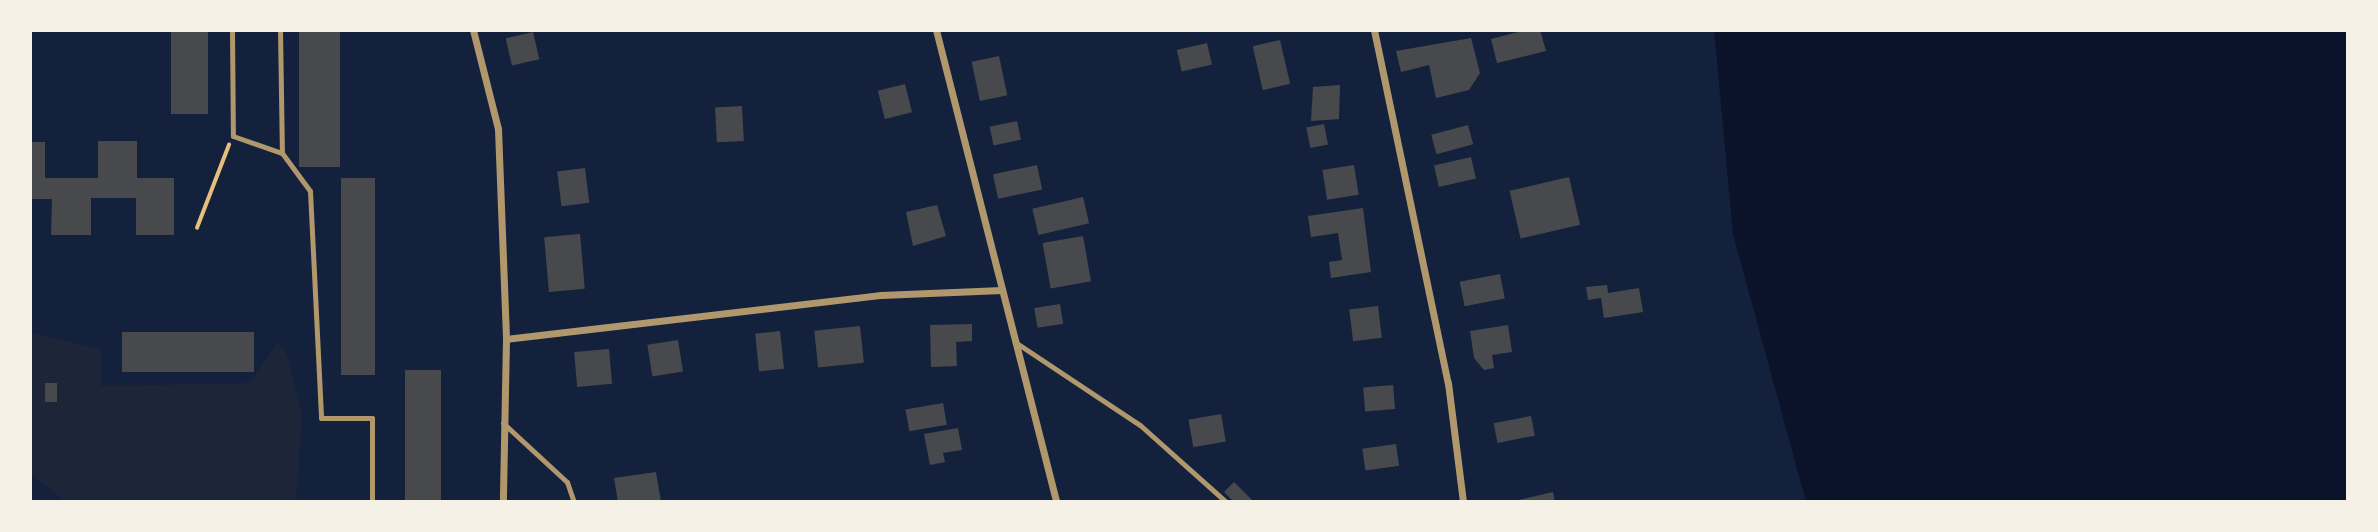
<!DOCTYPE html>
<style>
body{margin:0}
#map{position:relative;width:2378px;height:532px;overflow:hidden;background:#14213d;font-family:Lato,sans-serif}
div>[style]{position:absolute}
.green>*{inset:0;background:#1d2539}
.water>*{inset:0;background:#0b132b}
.building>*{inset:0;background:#48494c;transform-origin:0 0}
.path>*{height:3.5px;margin:-1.75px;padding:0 1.75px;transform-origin:1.75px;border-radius:1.75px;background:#e5c07b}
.service>*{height:5px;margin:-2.5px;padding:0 2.5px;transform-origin:2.5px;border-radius:2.5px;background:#b1986c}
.minor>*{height:7px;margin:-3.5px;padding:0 3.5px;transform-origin:3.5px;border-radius:3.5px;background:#b1986c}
span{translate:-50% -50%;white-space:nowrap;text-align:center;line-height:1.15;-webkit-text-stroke:7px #f6f1e7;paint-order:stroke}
.frame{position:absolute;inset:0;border:32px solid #f6f1e7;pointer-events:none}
</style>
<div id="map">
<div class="green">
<div style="clip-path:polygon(30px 333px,101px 349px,101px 386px,250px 383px,278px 342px,287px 354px,302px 415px,296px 502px,64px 500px,30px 473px)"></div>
</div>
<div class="water">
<div style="clip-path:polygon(1714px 30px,2348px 30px,2348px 502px,1806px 502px,1733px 234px)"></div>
</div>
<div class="building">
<div style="left:171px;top:30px;width:37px;height:84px"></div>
<div style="left:299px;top:30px;width:41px;height:137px"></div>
<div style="clip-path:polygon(1526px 30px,1540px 30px,1546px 51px,1497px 63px,1491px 39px)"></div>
<div style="left:533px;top:32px;width:28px;height:28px;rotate:77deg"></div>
<div style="clip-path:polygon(1471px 38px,1480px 73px,1469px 90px,1436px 98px,1429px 65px,1401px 72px,1396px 51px)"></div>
<div style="left:1280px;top:40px;width:45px;height:28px;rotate:77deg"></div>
<div style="left:1207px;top:43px;width:22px;height:31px;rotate:77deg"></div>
<div style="left:999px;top:56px;width:40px;height:28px;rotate:78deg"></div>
<div style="left:905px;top:84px;width:29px;height:28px;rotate:76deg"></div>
<div style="clip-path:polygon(1340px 85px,1339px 119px,1311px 121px,1313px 87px)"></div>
<div style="left:742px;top:106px;width:35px;height:27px;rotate:87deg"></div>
<div style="left:1017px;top:121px;width:19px;height:28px;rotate:78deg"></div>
<div style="left:1324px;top:124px;width:21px;height:18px;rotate:79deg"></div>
<div style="left:1468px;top:125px;width:20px;height:38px;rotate:75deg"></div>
<div style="clip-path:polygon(98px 141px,137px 141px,137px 178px,174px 178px,174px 235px,136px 235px,136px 198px,91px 198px,91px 235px,51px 235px,52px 199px,30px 199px,30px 142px,45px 142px,45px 178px,98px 178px)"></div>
<div style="left:1471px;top:157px;width:22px;height:38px;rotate:77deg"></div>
<div style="left:1037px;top:165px;width:25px;height:45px;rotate:78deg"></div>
<div style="left:1354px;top:165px;width:30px;height:32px;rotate:81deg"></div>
<div style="left:585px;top:168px;width:35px;height:28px;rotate:83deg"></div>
<div style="left:1569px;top:177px;width:49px;height:61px;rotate:77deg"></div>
<div style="left:341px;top:178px;width:34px;height:197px"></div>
<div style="left:1083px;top:197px;width:27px;height:52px;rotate:77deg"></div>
<div style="clip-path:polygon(937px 205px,946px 236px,913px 246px,906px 212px)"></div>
<div style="clip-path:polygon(1363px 208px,1371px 272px,1331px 278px,1329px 262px,1342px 260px,1338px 233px,1311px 237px,1308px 216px)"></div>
<div style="left:580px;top:234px;width:55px;height:36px;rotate:85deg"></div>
<div style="left:1083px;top:236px;width:46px;height:41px;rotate:80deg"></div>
<div style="left:1500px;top:274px;width:25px;height:41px;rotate:79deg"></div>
<div style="clip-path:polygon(1607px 285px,1608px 293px,1639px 288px,1643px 312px,1604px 318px,1601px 298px,1588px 300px,1586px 287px)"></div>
<div style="left:1060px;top:304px;width:20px;height:26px;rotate:81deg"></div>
<div style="left:1378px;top:306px;width:32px;height:29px;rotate:83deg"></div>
<div style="clip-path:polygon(972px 324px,972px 341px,956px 342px,957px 366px,931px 367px,930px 325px)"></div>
<div style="clip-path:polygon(1508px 325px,1512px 352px,1492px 355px,1494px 368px,1484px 370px,1474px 358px,1470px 331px)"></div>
<div style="left:860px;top:326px;width:37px;height:46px;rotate:84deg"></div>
<div style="left:780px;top:331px;width:38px;height:25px;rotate:84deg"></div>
<div style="left:122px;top:332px;width:132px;height:40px"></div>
<div style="left:678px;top:340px;width:32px;height:31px;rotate:81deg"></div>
<div style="left:609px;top:349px;width:35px;height:35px;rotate:85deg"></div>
<div style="left:405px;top:370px;width:36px;height:132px"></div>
<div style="left:45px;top:383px;width:12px;height:19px"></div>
<div style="left:1393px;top:385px;width:24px;height:30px;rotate:85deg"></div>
<div style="left:943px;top:403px;width:22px;height:38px;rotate:80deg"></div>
<div style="left:1221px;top:414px;width:28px;height:33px;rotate:80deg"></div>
<div style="left:1531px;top:416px;width:20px;height:38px;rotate:79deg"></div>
<div style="clip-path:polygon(958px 428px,962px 450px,943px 453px,945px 462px,930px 465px,924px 434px)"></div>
<div style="left:1396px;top:444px;width:22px;height:34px;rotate:82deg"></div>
<div style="clip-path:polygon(656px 472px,661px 502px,618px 502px,614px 478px)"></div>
<div style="clip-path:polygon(1234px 482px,1254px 502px,1234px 502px,1224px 492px)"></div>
<div style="clip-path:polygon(1553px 492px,1555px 502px,1514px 502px,1514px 501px)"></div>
</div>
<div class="path">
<div style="left:197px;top:228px;width:89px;rotate:-68.9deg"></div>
</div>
<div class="service">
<div style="left:232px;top:30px;width:106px;rotate:89.5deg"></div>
<div style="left:233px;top:136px;width:52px;rotate:19.1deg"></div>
<div style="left:280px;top:30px;width:123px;rotate:89.1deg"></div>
<div style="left:282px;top:153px;width:47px;rotate:53.6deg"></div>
<div style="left:310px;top:191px;width:227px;rotate:87.2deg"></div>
<div style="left:321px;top:418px;width:51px"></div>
<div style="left:372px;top:418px;width:84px;rotate:90deg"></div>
<div style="left:1018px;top:344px;width:146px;rotate:33.6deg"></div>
<div style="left:1140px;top:425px;width:115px;rotate:41.8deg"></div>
<div style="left:503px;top:423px;width:87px;rotate:42.7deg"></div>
<div style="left:567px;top:482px;width:21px;rotate:71deg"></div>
</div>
<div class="minor">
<div style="left:473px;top:30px;width:102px;rotate:75.8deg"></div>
<div style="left:498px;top:129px;width:210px;rotate:87.8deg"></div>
<div style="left:506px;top:339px;width:163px;rotate:91.1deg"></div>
<div style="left:936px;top:30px;width:487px;rotate:75.7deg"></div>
<div style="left:1374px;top:30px;width:361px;rotate:78.2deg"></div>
<div style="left:1448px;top:383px;width:120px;rotate:82.8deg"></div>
<div style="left:506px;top:339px;width:378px;rotate:-6.7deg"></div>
<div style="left:881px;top:295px;width:121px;rotate:-2.4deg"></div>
</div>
<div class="frame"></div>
</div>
